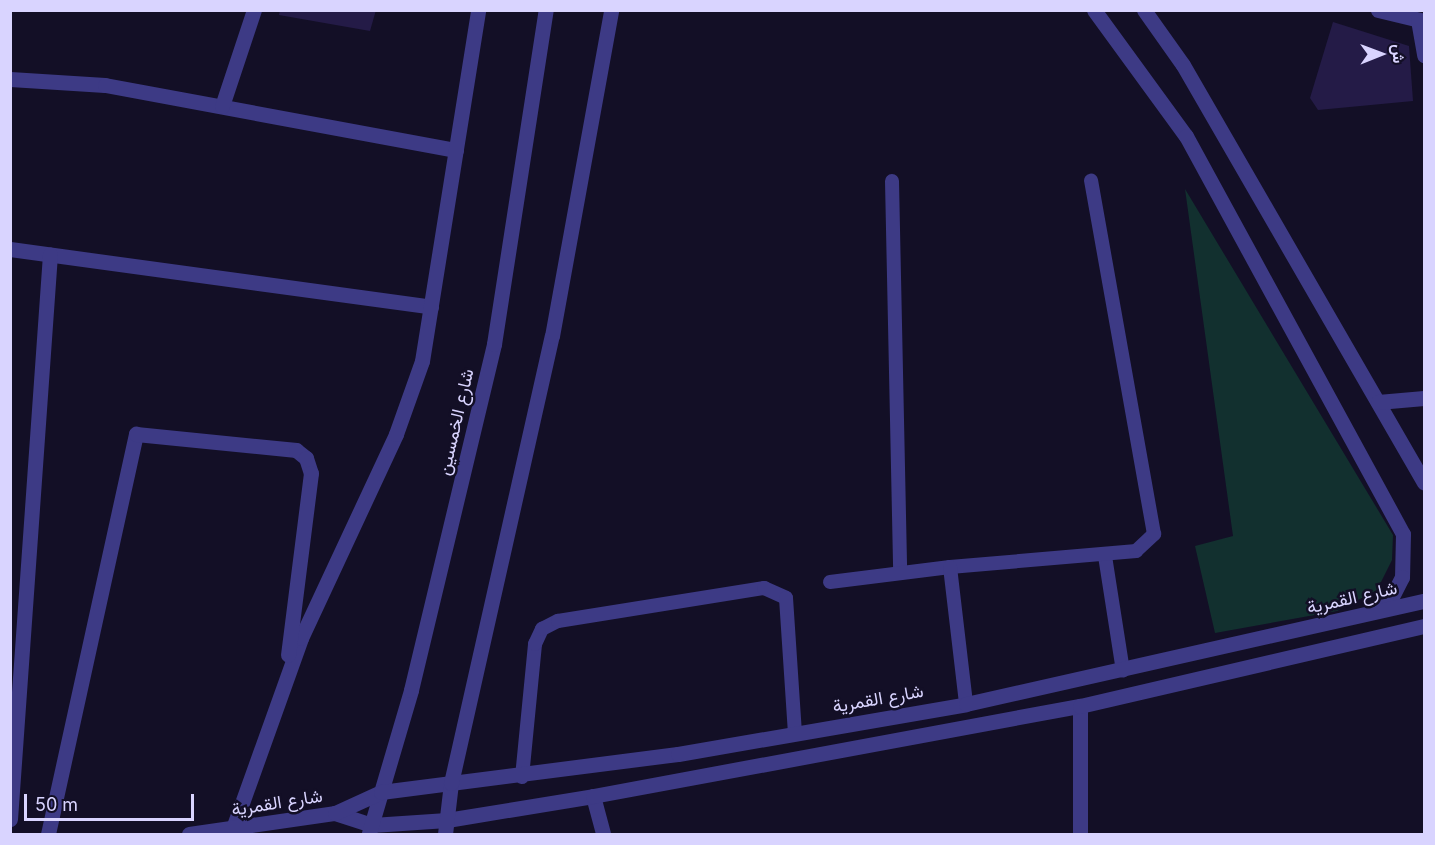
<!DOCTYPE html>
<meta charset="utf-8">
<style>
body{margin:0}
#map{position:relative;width:1435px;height:845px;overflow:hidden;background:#130f26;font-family:Inter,Vazirmatn,sans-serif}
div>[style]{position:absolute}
.green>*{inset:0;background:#12302f}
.building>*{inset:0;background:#241b47}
.service>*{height:14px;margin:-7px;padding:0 7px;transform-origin:7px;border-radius:7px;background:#3d3a85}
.minor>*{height:15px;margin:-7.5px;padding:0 7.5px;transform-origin:7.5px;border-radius:7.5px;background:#3d3a85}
.tertiary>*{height:15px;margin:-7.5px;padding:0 7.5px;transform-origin:7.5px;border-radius:7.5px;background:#3d3a85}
span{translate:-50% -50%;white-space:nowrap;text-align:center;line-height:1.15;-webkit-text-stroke:5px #130f26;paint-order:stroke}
.street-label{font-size:18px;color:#d9d4ff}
.frame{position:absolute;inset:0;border:12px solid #d9d4ff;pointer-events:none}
.north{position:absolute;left:1351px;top:24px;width:60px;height:60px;-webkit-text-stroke:4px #130f26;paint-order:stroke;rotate:89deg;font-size:16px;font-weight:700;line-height:24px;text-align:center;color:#d9d4ff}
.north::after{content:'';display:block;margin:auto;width:21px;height:27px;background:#d9d4ff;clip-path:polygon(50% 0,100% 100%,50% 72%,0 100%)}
.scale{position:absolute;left:24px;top:794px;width:170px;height:27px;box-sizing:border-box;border:3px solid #d9d4ff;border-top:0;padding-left:8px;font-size:18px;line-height:21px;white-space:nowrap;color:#d9d4ff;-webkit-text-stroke:4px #130f26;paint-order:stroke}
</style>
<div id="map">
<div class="green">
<div style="clip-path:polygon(1185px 189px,1393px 535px,1392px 560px,1377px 590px,1337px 611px,1215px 633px,1195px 546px,1233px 536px)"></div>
</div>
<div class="building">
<div style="clip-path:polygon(280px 10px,376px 10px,370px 31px,279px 15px)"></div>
<div style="clip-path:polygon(1333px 22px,1409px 46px,1413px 101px,1318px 110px,1310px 98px)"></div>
</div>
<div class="service">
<div style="left:892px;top:181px;width:391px;rotate:88.8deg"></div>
<div style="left:1105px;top:556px;width:116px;rotate:81.1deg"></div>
<div style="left:950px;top:567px;width:187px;rotate:-4.9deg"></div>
<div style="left:1136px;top:551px;width:25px;rotate:-43deg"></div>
<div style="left:1154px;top:534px;width:359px;rotate:-100.1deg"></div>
<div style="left:830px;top:582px;width:121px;rotate:-7.1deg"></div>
<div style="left:950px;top:567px;width:138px;rotate:83.3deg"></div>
<div style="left:522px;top:777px;width:134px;rotate:-84.4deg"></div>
<div style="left:535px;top:644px;width:17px;rotate:-65deg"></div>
<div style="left:542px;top:629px;width:18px;rotate:-27deg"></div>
<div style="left:558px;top:621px;width:209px;rotate:-9.1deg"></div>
<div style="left:764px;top:588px;width:24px;rotate:24deg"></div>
<div style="left:786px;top:598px;width:135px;rotate:86.2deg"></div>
</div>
<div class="minor">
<div style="left:1094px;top:10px;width:156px;rotate:53.9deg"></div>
<div style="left:1186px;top:136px;width:453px;rotate:61.4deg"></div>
<div style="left:1403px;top:534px;width:43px;rotate:91.3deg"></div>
<div style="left:1402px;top:577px;width:30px;rotate:117deg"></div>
<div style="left:1388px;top:604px;width:16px;rotate:153deg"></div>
<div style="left:1144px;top:10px;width:67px;rotate:54.7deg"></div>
<div style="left:1183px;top:65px;width:482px;rotate:60deg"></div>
<div style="left:1378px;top:10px;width:47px;rotate:13.4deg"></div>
<div style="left:1418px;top:20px;width:36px;rotate:80deg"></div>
<div style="left:10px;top:79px;width:95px;rotate:3.6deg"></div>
<div style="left:105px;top:85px;width:357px;rotate:10.5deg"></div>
<div style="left:222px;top:106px;width:101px;rotate:-71.6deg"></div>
<div style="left:10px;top:249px;width:425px;rotate:7.8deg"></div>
<div style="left:1378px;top:402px;width:46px;rotate:-5deg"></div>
<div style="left:1080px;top:706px;width:128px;rotate:90deg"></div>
<div style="left:593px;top:796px;width:39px;rotate:75deg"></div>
<div style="left:10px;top:819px;width:566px;rotate:-85.95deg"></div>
<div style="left:232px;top:831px;width:205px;rotate:-70.3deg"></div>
<div style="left:301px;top:638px;width:225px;rotate:-65deg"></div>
<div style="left:396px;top:434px;width:77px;rotate:-70.4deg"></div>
<div style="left:422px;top:361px;width:355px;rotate:-80.9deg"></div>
<div style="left:48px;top:834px;width:410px;rotate:-77.6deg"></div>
<div style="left:136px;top:434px;width:161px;rotate:5.7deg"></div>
<div style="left:296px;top:450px;width:13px;rotate:39deg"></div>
<div style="left:306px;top:458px;width:16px;rotate:72deg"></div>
<div style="left:311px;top:473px;width:183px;rotate:97.2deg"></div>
</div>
<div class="tertiary">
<div style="left:335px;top:813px;width:39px;rotate:18deg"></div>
<div style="left:372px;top:825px;width:75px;rotate:-3.8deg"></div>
<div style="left:447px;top:820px;width:148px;rotate:-9.3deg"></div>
<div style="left:593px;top:796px;width:495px;rotate:-10.5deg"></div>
<div style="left:1080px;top:706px;width:353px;rotate:-13.1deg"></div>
<div style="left:369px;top:833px;width:149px;rotate:-73.6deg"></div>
<div style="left:411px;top:690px;width:356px;rotate:-76.5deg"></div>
<div style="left:494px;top:344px;width:338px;rotate:-81.2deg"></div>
<div style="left:189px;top:834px;width:148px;rotate:-8.2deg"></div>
<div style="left:335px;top:813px;width:51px;rotate:-24.5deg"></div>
<div style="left:381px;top:792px;width:299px;rotate:-7.3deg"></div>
<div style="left:678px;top:754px;width:292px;rotate:-9.8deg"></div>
<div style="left:966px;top:704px;width:469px;rotate:-12.7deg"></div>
<div style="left:445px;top:834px;width:51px;rotate:-83.3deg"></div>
<div style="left:451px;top:783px;width:458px;rotate:-77.3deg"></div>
<div style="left:552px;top:336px;width:331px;rotate:-79.7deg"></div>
</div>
<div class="street-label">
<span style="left:456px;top:422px;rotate:-77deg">شارع الخمسين</span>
<span style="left:1352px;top:598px;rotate:-13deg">شارع القمرية</span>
<span style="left:878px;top:699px;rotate:-10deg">شارع القمرية</span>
<span style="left:277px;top:803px;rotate:-9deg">شارع القمرية</span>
</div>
<div class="frame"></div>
<div class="north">ش</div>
<div class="scale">50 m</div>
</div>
